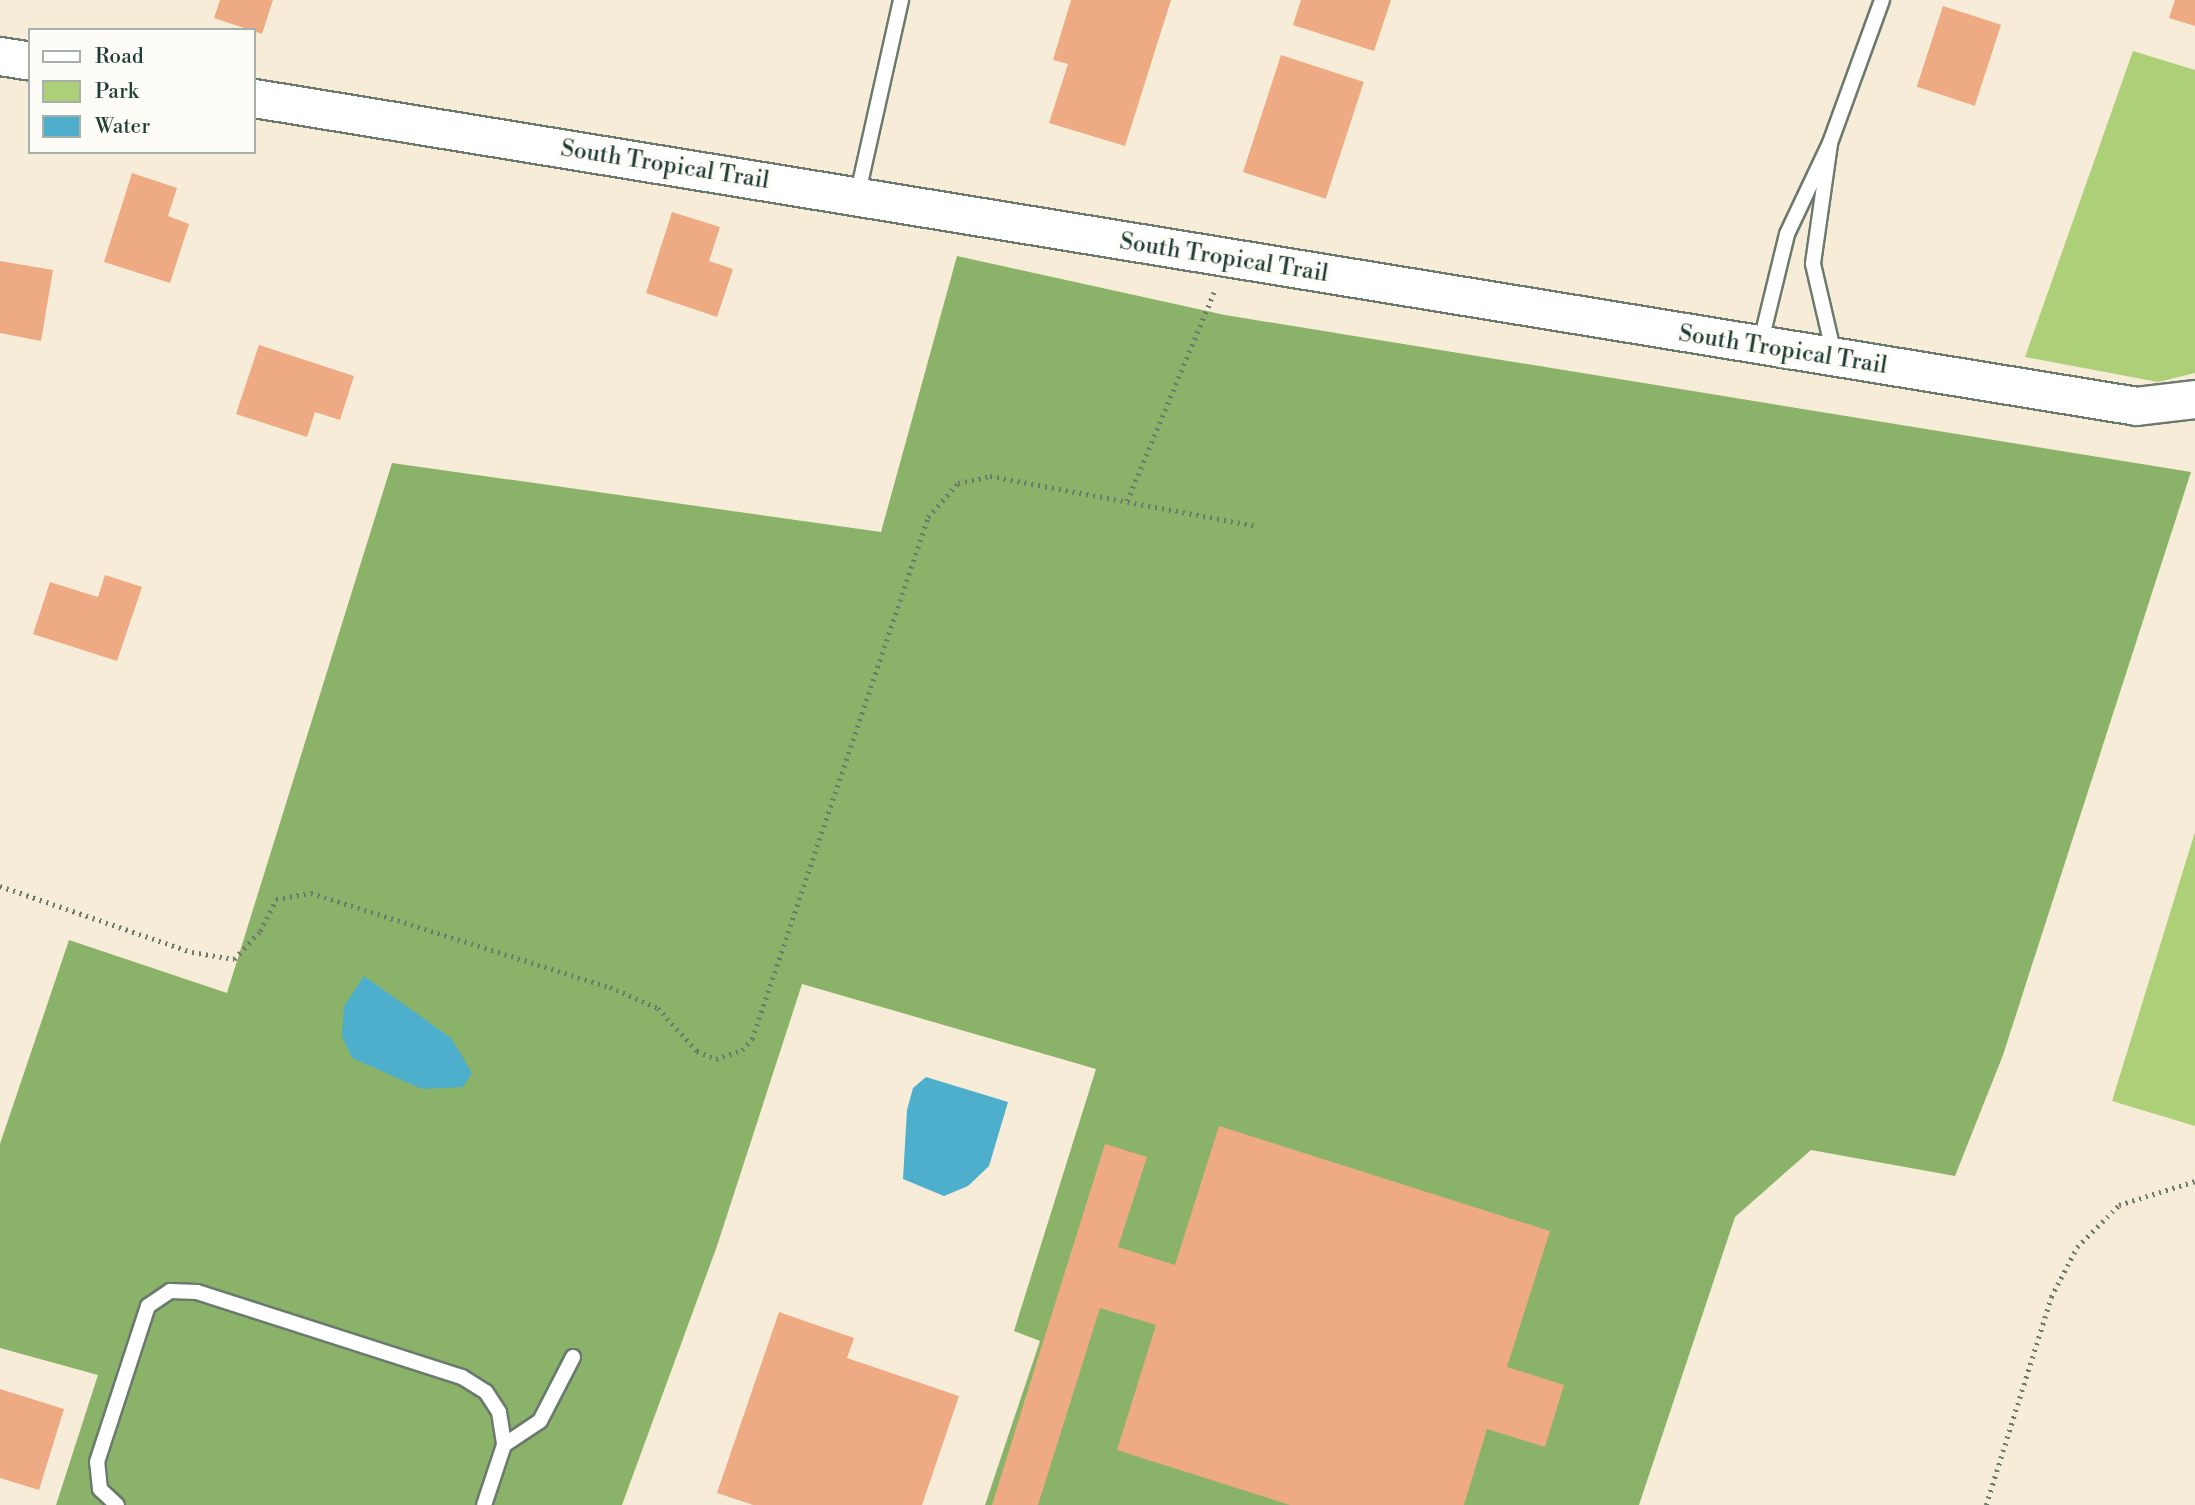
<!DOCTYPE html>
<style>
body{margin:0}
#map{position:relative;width:2195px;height:1505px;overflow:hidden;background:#f6ecd8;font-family:"Libre Bodoni",serif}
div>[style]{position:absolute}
.green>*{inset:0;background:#adcf78}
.forest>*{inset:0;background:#8ab268}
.water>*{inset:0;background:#4dafcc}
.building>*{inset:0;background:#eeab83;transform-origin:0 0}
.path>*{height:4.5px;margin-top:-2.25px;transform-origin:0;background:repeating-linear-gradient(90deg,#6a7a6d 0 2px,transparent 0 7px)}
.roads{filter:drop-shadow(2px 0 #6a7a6d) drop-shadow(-2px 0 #6a7a6d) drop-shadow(0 2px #6a7a6d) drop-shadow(0 -2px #6a7a6d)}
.service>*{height:14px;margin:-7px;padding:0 7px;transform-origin:7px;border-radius:7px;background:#fff}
.tertiary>*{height:37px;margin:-18.5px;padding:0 18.5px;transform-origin:18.5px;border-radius:18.5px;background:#fff}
span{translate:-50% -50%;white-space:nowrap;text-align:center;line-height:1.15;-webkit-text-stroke:7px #fdfcf7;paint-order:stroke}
.street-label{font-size:23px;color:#1f3d34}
.legend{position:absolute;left:28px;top:28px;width:228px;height:126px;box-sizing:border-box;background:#fdfcf7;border:2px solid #a4b0a9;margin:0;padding:9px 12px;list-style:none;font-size:21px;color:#1f3d34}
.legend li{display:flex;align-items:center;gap:14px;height:35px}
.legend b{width:35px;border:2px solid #a4b0a9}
</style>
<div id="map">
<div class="green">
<div style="clip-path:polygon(2133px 51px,2195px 70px,2195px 373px,2158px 382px,2025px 357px)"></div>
<div style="clip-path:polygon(2195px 832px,2195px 1126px,2112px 1101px)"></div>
</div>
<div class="forest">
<div style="clip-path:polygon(957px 256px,1225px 315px,2191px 472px,2003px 1055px,1955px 1176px,1811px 1150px,1735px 1217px,1639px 1505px,985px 1505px,1040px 1341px,1014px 1331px,1096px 1069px,802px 984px,717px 1246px,622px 1505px,56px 1505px,98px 1375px,0 1348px,0 1144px,69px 940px,227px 993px,392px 463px,881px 532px)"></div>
</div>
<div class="water">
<div style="clip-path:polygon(364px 976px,451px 1038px,472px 1073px,463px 1087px,422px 1089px,352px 1058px,342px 1036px,344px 1006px)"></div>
<div style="clip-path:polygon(926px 1077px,1008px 1102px,989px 1166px,968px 1186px,944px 1196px,903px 1179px,907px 1110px,913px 1088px)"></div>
</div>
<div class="building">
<div style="clip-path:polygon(220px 0,273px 0,262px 34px,214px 18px)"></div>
<div style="clip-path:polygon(1071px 0,1171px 0,1125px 146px,1049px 123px,1068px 64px,1053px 60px)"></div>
<div style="clip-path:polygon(1301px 0,1391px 0,1374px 51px,1293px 25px)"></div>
<div style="clip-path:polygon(2175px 0,2195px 0,2195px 26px,2169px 18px)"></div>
<div style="left:1943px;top:6px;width:61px;height:85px;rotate:18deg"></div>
<div style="left:1281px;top:55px;width:87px;height:123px;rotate:18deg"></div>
<div style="clip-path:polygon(132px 173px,177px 188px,168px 216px,189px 224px,170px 283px,104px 262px)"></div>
<div style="clip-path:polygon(672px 212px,720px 227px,709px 261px,733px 269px,717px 317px,646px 293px)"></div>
<div style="clip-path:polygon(0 261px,53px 270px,41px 341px,0 333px)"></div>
<div style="clip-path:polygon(259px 345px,354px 376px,340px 420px,315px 412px,307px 437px,236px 414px)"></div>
<div style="clip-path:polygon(105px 575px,142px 587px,117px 661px,33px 634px,50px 582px,98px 597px)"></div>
<div style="clip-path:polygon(1219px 1126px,1550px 1231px,1507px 1367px,1564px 1385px,1545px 1447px,1487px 1429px,1464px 1505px,1290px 1505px,1117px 1450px,1156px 1325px,1100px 1308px,1038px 1505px,992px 1505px,1105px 1144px,1147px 1157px,1118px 1247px,1175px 1265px)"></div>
<div style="clip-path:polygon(779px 1312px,854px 1338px,847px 1358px,959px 1396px,922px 1505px,753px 1505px,717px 1493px)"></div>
<div style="clip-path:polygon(0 1389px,64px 1409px,39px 1490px,0 1478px)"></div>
</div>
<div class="path">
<div style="left:1127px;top:501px;width:226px;rotate:-67.4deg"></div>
<div style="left:0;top:886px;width:203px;rotate:19deg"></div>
<div style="left:192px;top:952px;width:43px;rotate:9.5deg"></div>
<div style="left:234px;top:959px;width:38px;rotate:-47deg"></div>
<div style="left:260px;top:931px;width:36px;rotate:-63deg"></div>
<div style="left:276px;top:899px;width:36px;rotate:-10deg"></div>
<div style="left:311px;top:893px;width:313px;rotate:17.5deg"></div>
<div style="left:610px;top:987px;width:52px;rotate:23.6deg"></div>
<div style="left:658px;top:1008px;width:58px;rotate:47.8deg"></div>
<div style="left:697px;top:1051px;width:21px;rotate:23deg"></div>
<div style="left:716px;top:1059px;width:28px;rotate:-19deg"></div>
<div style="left:742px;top:1050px;width:15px;rotate:-48deg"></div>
<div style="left:752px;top:1039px;width:551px;rotate:-71.37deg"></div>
<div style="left:928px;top:517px;width:45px;rotate:-48.6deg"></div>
<div style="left:958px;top:483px;width:33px;rotate:-12deg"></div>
<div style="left:990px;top:476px;width:273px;rotate:10.6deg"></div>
<div style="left:1986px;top:1505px;width:218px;rotate:-72.6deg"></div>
<div style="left:2051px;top:1297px;width:56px;rotate:-62.5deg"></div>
<div style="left:2077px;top:1247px;width:59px;rotate:-45deg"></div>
<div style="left:2119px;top:1205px;width:80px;rotate:-17.5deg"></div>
</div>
<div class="roads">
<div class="service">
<div style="left:1830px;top:144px;width:121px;rotate:98.1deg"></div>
<div style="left:1813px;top:264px;width:92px;rotate:76.9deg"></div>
<div style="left:857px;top:197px;width:202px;rotate:-77.4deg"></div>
<div style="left:1760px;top:345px;width:114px;rotate:-76.3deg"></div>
<div style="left:1787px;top:234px;width:101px;rotate:-64.7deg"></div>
<div style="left:1830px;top:143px;width:152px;rotate:-70deg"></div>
<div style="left:504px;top:1445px;width:43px;rotate:-33.7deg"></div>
<div style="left:540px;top:1421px;width:72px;rotate:-62.7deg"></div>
<div style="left:117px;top:1505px;width:23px;rotate:-137deg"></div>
<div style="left:100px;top:1489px;width:27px;rotate:-96deg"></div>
<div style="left:97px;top:1462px;width:164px;rotate:-71.9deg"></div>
<div style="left:148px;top:1306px;width:27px;rotate:-34deg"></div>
<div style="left:170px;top:1291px;width:27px;rotate:2deg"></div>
<div style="left:197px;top:1292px;width:278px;rotate:17.8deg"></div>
<div style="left:462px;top:1377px;width:28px;rotate:32deg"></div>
<div style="left:486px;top:1392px;width:24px;rotate:57deg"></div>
<div style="left:499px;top:1412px;width:33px;rotate:81deg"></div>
<div style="left:504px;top:1445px;width:63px;rotate:108.4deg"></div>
</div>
<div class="tertiary">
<div style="left:0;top:56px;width:30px;rotate:9deg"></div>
<div style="left:254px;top:98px;width:1907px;rotate:9.29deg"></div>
<div style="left:2136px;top:406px;width:59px;rotate:-6.8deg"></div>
</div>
</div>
<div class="street-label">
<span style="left:665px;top:165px;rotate:9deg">South Tropical Trail</span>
<span style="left:1224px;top:258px;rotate:9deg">South Tropical Trail</span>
<span style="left:1783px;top:350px;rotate:9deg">South Tropical Trail</span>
</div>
<ul class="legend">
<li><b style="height:9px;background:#fff"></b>Road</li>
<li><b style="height:19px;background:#adcf78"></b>Park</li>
<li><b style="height:19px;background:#4dafcc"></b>Water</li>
</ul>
</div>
